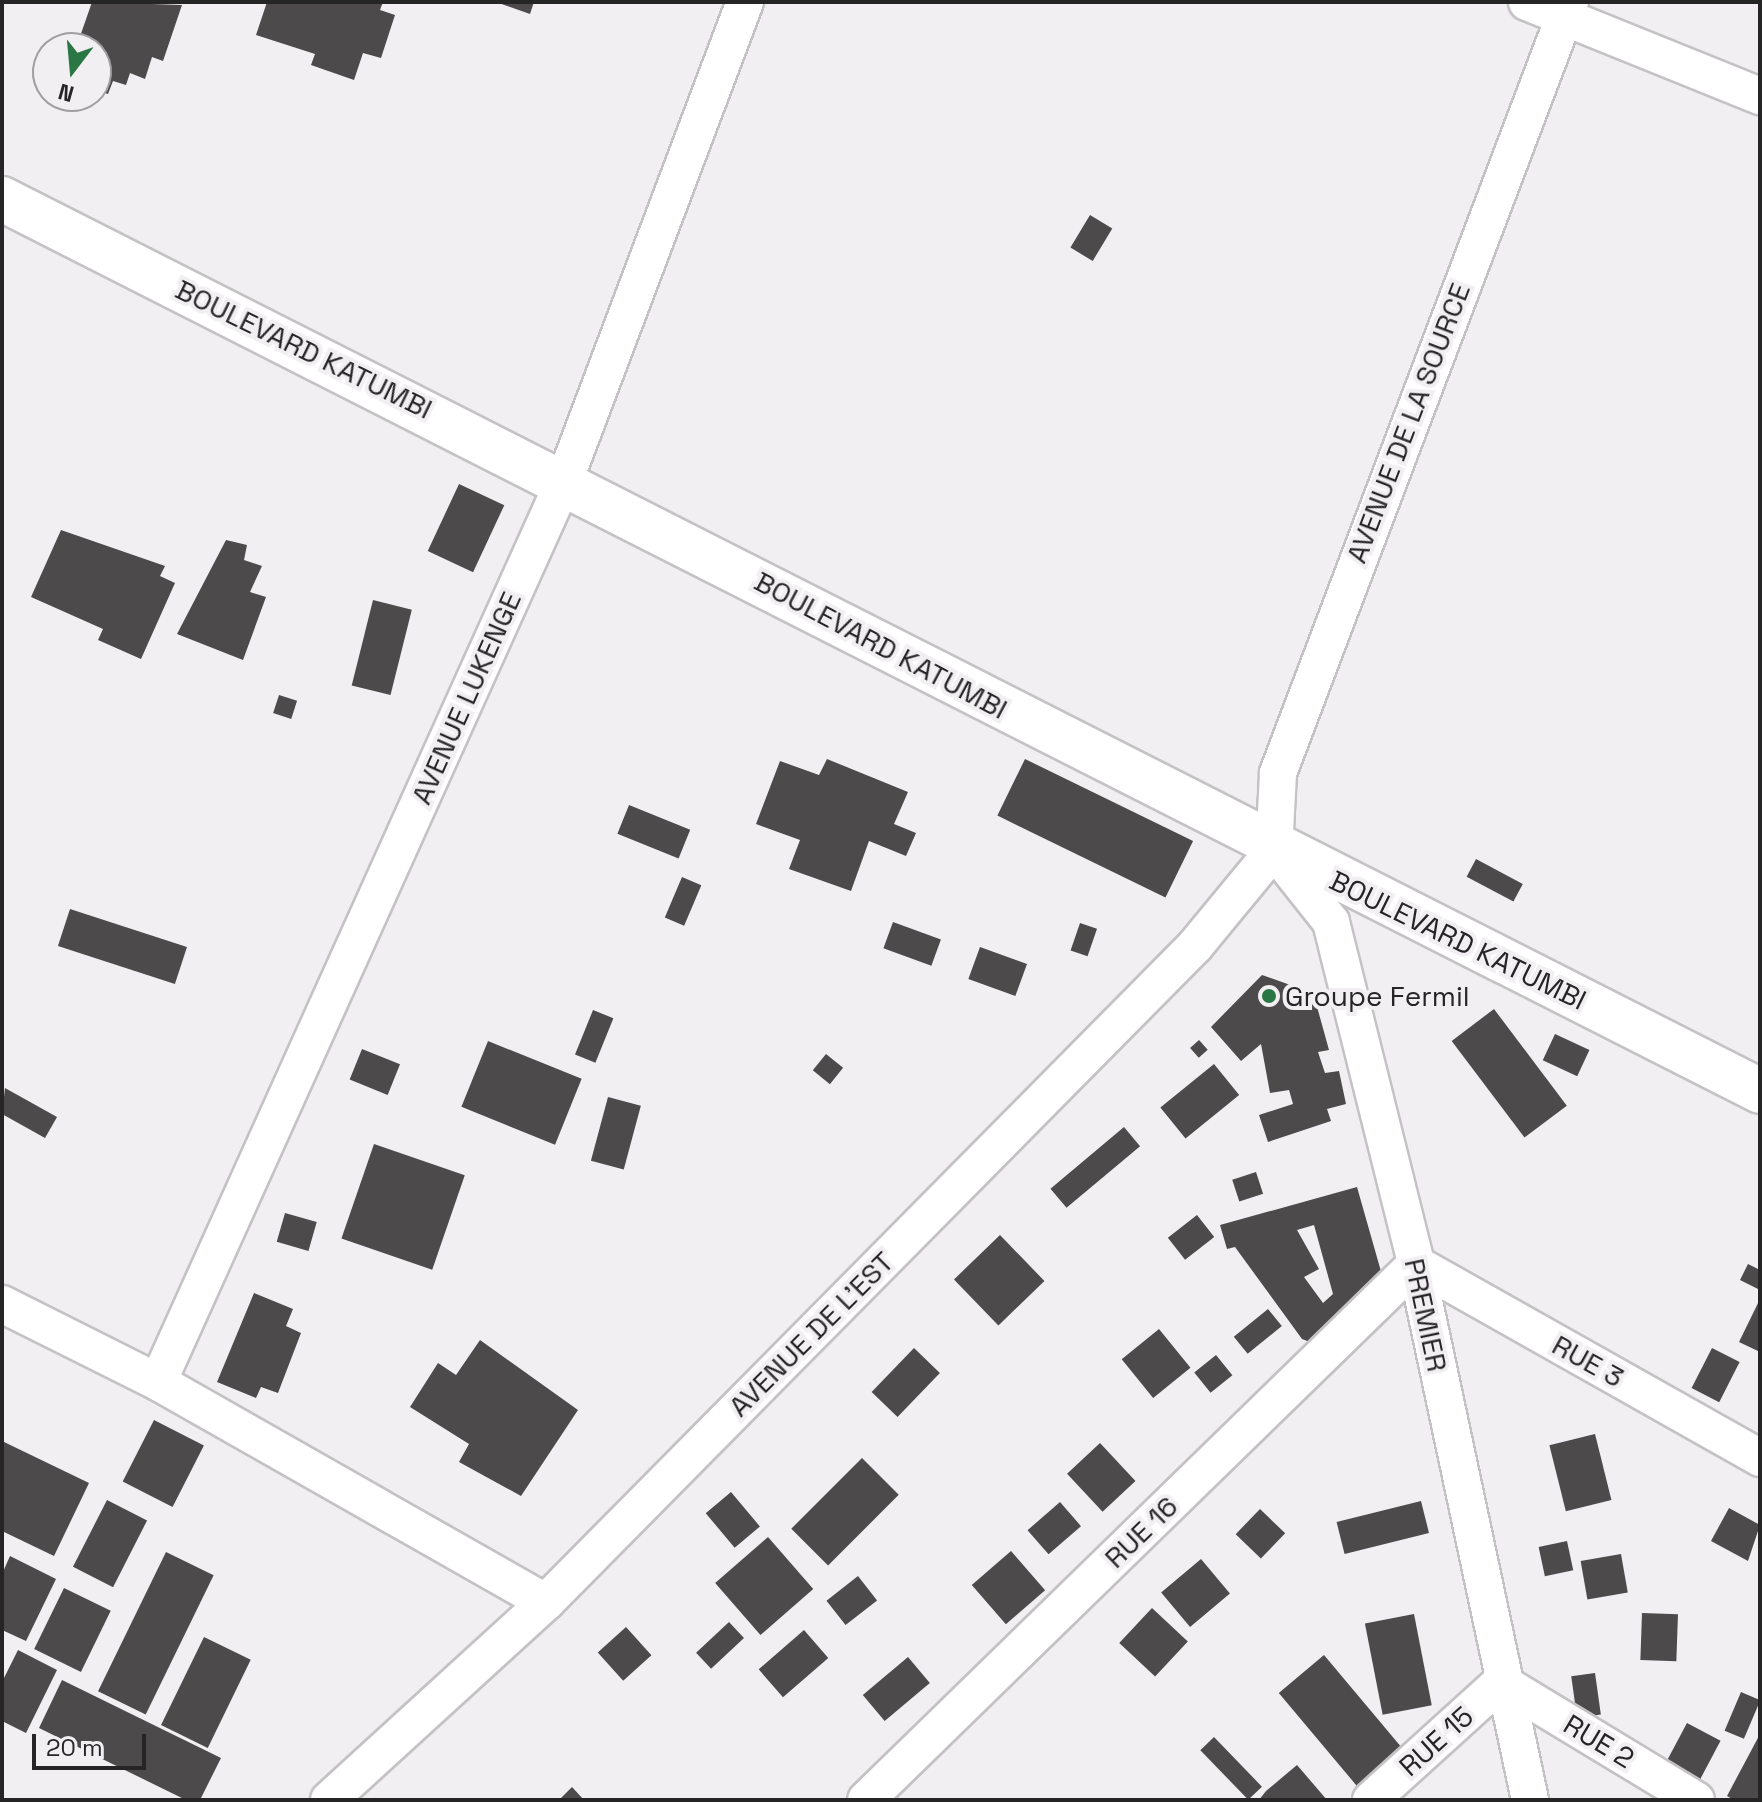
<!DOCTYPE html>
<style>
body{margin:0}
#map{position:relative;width:1762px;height:1802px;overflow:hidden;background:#f2eff2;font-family:"Space Grotesk",sans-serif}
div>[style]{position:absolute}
.building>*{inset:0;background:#4d4a4c;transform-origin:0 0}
.roads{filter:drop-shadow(2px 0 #c5c2c5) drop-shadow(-2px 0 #c5c2c5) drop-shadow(0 2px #c5c2c5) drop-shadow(0 -2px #c5c2c5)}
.street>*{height:36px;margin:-18px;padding:0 18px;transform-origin:18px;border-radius:18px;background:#fff}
.secondary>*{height:44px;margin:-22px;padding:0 22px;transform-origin:22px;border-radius:22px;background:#fff}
.dots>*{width:22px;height:22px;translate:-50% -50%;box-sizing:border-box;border:4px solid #f2eff2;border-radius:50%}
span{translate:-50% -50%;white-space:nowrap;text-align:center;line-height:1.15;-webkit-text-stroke:8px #f2eff2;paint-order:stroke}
.street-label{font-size:28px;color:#262526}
.poi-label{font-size:28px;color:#262526}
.left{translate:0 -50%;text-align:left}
.frame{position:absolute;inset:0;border:4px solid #262526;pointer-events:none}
.north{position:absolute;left:32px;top:32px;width:80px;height:80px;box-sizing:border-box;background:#f2eff2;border:2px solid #a09ea0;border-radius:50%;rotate:196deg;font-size:22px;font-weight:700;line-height:32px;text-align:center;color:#262526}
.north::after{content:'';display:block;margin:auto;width:28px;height:36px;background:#2a7644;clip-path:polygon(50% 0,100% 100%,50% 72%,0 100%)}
.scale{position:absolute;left:32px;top:1734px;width:114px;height:36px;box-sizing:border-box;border:4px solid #262526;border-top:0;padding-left:10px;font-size:24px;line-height:28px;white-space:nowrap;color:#262526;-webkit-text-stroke:6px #f2eff2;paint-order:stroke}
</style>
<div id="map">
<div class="building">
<div style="clip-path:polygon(92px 2px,182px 5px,163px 61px,152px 57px,145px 79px,130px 73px,126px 85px,113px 81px,108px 94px,96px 90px,96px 48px,76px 48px)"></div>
<div style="clip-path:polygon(267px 2px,383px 2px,380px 10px,395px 15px,381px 58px,363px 53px,354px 80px,311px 65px,315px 54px,256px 35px)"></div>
<div style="clip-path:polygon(496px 2px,534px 2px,530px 14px)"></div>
<div style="left:1090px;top:215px;width:26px;height:38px;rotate:31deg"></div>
<div style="left:459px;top:484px;width:50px;height:74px;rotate:25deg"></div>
<div style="clip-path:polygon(61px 530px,165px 566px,160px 576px,175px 583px,141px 659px,98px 640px,103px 629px,31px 597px)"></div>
<div style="clip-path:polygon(226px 540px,247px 545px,244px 560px,262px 566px,250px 592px,266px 597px,243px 660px,177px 634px)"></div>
<div style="left:373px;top:600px;width:40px;height:88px;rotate:14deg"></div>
<div style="left:279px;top:695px;width:19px;height:19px;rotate:18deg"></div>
<div style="clip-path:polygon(827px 759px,908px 792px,894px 824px,916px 833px,906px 856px,869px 841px,851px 891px,789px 869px,800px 840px,756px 824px,780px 761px,819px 775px)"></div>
<div style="left:1025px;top:759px;width:187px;height:63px;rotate:26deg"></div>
<div style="left:629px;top:805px;width:66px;height:31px;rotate:22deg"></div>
<div style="left:1476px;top:859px;width:53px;height:20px;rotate:28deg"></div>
<div style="left:682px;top:877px;width:21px;height:44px;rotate:23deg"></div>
<div style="left:70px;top:909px;width:123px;height:39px;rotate:18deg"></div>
<div style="left:893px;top:922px;width:51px;height:28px;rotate:20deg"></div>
<div style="left:1080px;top:923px;width:18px;height:29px;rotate:19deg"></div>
<div style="left:980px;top:947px;width:50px;height:34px;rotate:20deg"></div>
<div style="clip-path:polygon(1262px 975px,1310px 992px,1305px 1005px,1316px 1003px,1329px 1050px,1318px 1052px,1325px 1073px,1339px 1071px,1346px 1104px,1327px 1109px,1331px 1121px,1268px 1142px,1259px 1115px,1293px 1104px,1289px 1090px,1270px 1093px,1261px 1044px,1241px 1061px,1211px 1027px)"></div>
<div style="left:1494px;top:1009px;width:121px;height:53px;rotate:53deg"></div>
<div style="left:593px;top:1010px;width:22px;height:48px;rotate:22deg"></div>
<div style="left:1555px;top:1034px;width:38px;height:29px;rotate:25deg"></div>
<div style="left:1199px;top:1040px;width:13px;height:12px;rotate:48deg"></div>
<div style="left:488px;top:1041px;width:101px;height:71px;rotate:22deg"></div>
<div style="left:362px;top:1049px;width:41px;height:33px;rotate:22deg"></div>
<div style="left:826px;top:1054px;width:22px;height:21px;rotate:39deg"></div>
<div style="left:1214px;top:1064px;width:40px;height:69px;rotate:51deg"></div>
<div style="clip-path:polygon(5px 1088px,57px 1117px,45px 1138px,2px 1114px)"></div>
<div style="left:608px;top:1097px;width:34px;height:66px;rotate:15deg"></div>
<div style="left:1124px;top:1127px;width:25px;height:96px;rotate:50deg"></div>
<div style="left:374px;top:1144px;width:96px;height:100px;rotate:19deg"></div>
<div style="left:1256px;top:1172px;width:23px;height:25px;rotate:72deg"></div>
<div style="clip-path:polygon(evenodd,1357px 1187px,1384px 1282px,1315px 1344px,1302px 1339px,1235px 1247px,1227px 1249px,1220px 1225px,1357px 1187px,1314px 1225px,1333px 1294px,1323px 1303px,1304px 1277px,1319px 1269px,1297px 1230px,1314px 1225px)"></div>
<div style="left:285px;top:1213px;width:33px;height:30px;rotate:16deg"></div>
<div style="left:1197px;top:1215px;width:28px;height:37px;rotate:52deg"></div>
<div style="left:1000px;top:1235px;width:64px;height:64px;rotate:46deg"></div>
<div style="clip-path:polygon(1748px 1264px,1760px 1270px,1760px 1290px,1740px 1280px)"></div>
<div style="clip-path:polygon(254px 1293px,293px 1309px,286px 1326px,301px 1333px,278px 1393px,261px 1387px,256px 1398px,217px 1382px)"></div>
<div style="clip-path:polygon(1760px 1299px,1760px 1352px,1739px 1342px)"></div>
<div style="left:1268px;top:1309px;width:22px;height:44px;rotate:51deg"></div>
<div style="left:1159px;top:1329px;width:50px;height:48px;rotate:51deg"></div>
<div style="clip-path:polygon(480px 1340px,578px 1410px,521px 1496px,459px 1462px,469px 1444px,410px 1407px,438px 1363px,456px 1375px)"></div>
<div style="left:914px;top:1348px;width:36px;height:61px;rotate:44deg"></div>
<div style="left:1712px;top:1348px;width:31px;height:45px;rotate:27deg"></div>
<div style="left:1216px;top:1355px;width:26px;height:28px;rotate:51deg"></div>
<div style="left:154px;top:1420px;width:56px;height:69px;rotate:27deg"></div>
<div style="left:1595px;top:1434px;width:68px;height:47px;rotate:76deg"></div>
<div style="clip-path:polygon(2px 1441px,89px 1483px,54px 1556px,2px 1531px)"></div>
<div style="left:1100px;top:1443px;width:52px;height:45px;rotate:47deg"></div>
<div style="left:862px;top:1458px;width:52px;height:100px;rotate:45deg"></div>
<div style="left:731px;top:1492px;width:45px;height:33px;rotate:50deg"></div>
<div style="left:107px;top:1500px;width:45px;height:75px;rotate:27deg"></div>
<div style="left:1421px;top:1501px;width:33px;height:87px;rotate:76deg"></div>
<div style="left:1060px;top:1502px;width:32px;height:43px;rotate:49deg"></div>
<div style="clip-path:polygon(1729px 1508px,1760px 1525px,1748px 1561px,1711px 1541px)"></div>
<div style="left:1260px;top:1509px;width:35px;height:35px;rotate:44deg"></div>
<div style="left:768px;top:1537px;width:69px;height:70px;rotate:49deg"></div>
<div style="left:1567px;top:1541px;width:30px;height:29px;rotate:78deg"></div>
<div style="left:1011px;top:1551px;width:52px;height:52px;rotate:49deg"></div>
<div style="left:166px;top:1552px;width:53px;height:155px;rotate:26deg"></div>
<div style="left:1621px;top:1554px;width:39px;height:41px;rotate:80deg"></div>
<div style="clip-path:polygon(10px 1556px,56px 1579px,26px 1641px,2px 1630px,2px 1574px)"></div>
<div style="left:1201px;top:1559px;width:45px;height:52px;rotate:50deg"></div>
<div style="left:858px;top:1576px;width:31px;height:40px;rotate:52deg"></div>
<div style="left:64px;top:1588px;width:52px;height:68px;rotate:26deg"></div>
<div style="left:1152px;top:1608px;width:49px;height:48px;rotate:43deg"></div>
<div style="left:1642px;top:1613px;width:36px;height:47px;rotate:2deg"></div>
<div style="left:1414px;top:1614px;width:93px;height:50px;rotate:79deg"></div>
<div style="left:729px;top:1622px;width:22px;height:45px;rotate:47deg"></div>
<div style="left:626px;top:1627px;width:38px;height:38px;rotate:48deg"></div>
<div style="left:804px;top:1630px;width:37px;height:60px;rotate:49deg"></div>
<div style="left:204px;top:1637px;width:52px;height:98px;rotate:26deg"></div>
<div style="clip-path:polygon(18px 1650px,57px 1670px,26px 1733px,2px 1721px,2px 1682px)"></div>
<div style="left:1324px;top:1655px;width:124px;height:59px;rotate:50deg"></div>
<div style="left:908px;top:1657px;width:34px;height:59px;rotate:50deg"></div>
<div style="left:1595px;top:1673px;width:42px;height:24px;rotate:82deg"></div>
<div style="clip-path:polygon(62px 1680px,221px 1758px,200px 1800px,186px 1800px,39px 1728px)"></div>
<div style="left:1741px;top:1692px;width:21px;height:42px;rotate:23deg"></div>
<div style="left:1687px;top:1723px;width:38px;height:44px;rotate:28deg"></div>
<div style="clip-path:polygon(1760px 1734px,1760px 1800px,1734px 1800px,1727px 1796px)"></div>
<div style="left:1214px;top:1737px;width:69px;height:19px;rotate:46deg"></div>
<div style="clip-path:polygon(1297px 1765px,1327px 1800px,1259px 1800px,1266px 1791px)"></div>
<div style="clip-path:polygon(572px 1787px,584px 1800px,559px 1800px)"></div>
</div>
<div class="roads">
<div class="street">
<div style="left:1527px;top:2px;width:251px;rotate:22deg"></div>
<div style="left:1274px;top:850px;width:92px;rotate:51.6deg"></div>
<div style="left:1331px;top:922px;width:352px;rotate:76deg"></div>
<div style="left:1416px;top:1264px;width:548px;rotate:77.99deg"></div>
<div style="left:1274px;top:850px;width:77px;rotate:-87deg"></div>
<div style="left:1278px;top:773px;width:824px;rotate:-69.26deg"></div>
<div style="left:2px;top:1304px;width:174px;rotate:26.6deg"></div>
<div style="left:158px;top:1382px;width:446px;rotate:29.6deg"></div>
<div style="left:158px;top:1382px;width:990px;rotate:-65.74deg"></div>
<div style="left:565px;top:479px;width:510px;rotate:-69.33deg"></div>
<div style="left:329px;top:1800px;width:294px;rotate:-42.4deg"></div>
<div style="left:546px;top:1602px;width:923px;rotate:-45.31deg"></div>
<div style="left:1195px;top:946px;width:124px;rotate:-50.5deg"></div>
<div style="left:866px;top:1800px;width:768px;rotate:-44.26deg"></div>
<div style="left:1416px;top:1264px;width:395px;rotate:29.4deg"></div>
<div style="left:1371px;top:1800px;width:176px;rotate:-42.2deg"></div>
<div style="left:1501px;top:1682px;width:228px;rotate:31.2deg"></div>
</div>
<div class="secondary">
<div style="left:2px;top:199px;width:1971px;rotate:26.9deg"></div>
</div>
</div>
<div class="dots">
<div style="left:1269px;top:996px;background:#2a7644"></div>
</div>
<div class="street-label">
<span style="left:304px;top:349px;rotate:26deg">BOULEVARD KATUMBI</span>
<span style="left:1408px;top:423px;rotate:-69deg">AVENUE DE LA SOURCE</span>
<span style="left:881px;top:645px;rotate:28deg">BOULEVARD KATUMBI</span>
<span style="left:466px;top:698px;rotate:-66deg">AVENUE LUKENGE</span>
<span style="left:1458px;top:940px;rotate:26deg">BOULEVARD KATUMBI</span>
<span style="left:1426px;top:1315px;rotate:78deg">PREMIER</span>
<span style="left:811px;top:1334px;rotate:-45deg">AVENUE DE L'EST</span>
<span style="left:1588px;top:1361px;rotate:29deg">RUE 3</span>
<span style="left:1141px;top:1532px;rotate:-44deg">RUE 16</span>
<span style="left:1436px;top:1741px;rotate:-42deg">RUE 15</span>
<span style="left:1599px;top:1741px;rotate:31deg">RUE 2</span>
</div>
<div class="poi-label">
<span class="left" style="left:1285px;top:996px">Groupe Fermil</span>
</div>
<div class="frame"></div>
<div class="north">N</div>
<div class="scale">20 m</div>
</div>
